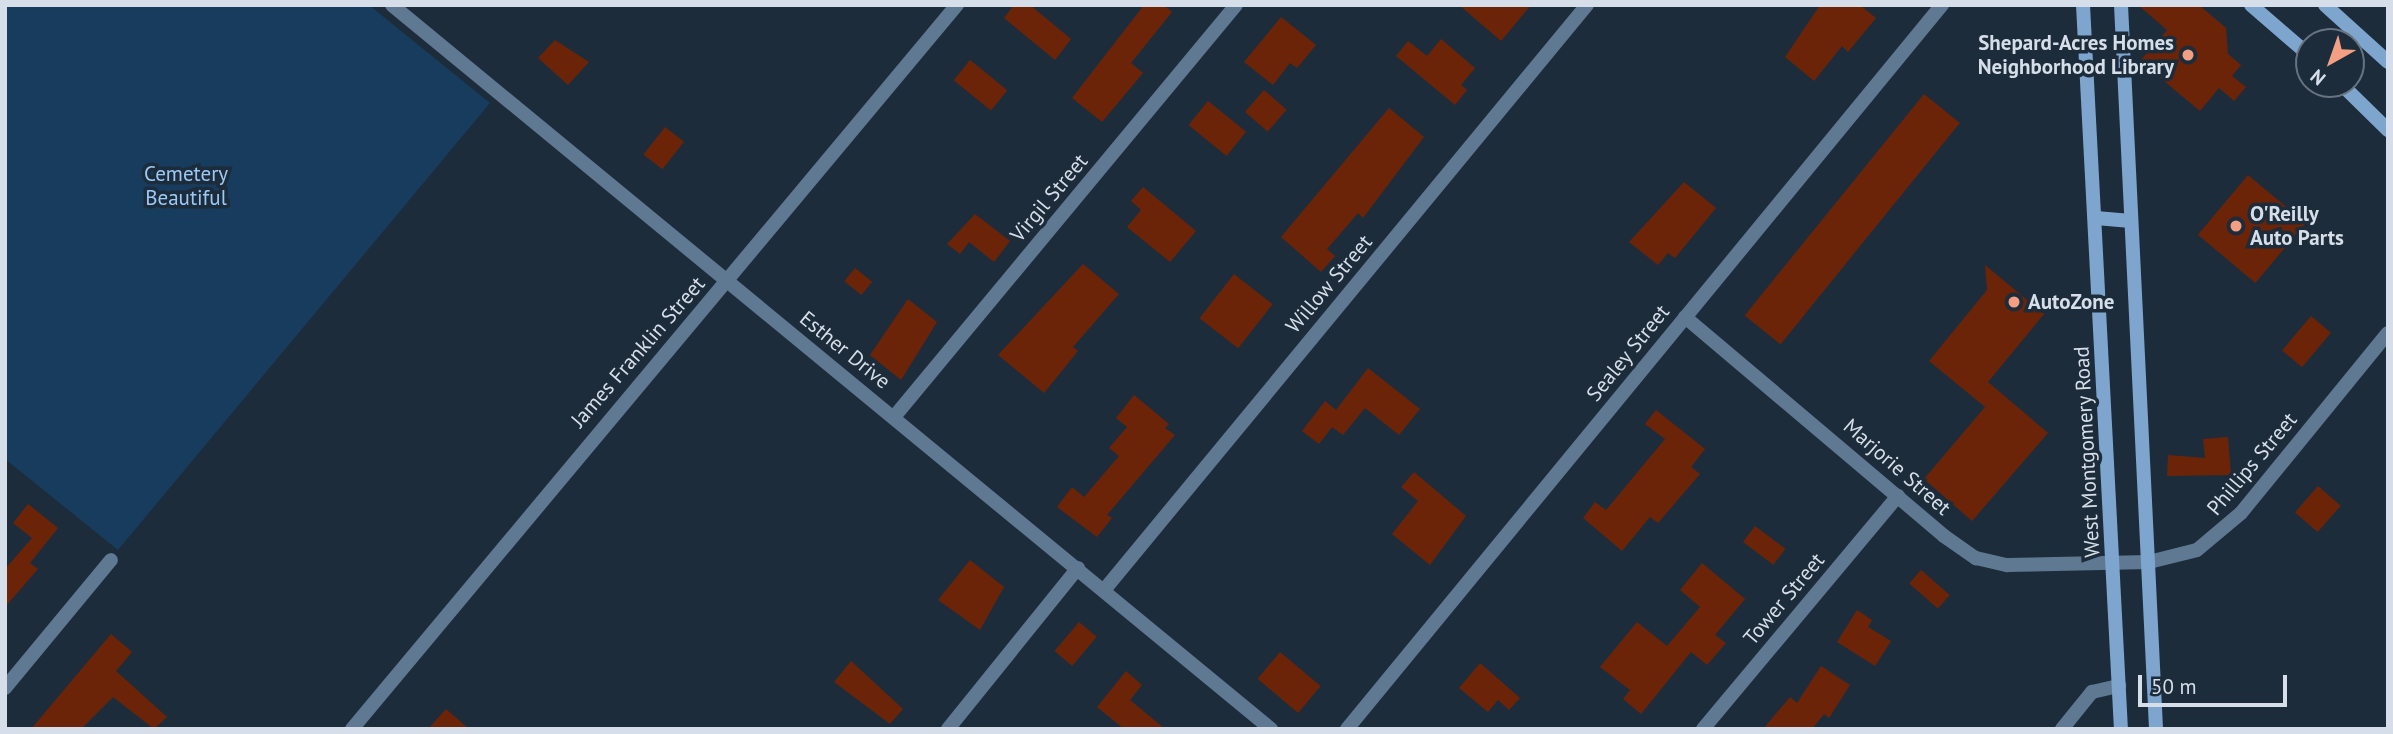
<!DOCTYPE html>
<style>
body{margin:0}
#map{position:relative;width:2393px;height:734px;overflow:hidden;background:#1d2c3a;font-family:"PT Sans",sans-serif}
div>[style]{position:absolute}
.green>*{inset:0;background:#173c5e}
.building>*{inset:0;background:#6c2409;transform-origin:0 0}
.minor>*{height:14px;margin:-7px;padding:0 7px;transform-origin:7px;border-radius:7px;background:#607992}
.tertiary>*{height:14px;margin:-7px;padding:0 7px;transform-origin:7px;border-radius:7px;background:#607992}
.secondary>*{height:14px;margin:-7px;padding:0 7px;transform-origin:7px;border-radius:7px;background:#7ea5ce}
.dots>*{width:19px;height:19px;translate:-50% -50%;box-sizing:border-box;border:4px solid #1d2c3a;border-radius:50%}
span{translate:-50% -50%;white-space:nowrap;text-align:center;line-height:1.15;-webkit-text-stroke:7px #1d2c3a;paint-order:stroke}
.poi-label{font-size:21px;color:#d6dfe9;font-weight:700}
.right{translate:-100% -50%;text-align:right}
.left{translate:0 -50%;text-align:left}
.park-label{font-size:21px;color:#9bcaf9}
.street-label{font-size:21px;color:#d6dfe9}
.frame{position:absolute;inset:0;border:7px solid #d6dfe9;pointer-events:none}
.north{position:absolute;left:2295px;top:28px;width:70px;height:70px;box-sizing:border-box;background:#1d2c3a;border:2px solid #677480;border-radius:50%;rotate:220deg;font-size:19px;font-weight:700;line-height:28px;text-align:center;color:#d6dfe9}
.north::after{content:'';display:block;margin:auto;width:24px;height:32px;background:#f39f84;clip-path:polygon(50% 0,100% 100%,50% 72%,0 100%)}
.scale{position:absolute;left:2138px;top:675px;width:149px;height:32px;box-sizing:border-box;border:4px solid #d6dfe9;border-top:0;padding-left:9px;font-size:21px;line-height:24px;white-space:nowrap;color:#d6dfe9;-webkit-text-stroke:5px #1d2c3a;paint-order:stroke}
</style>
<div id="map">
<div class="green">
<div style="clip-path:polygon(5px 5px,369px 5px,490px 103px,118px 550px,5px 459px)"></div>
</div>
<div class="building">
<div style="clip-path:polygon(1014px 5px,1030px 5px,1071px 39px,1055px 60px,1004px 18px)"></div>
<div style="clip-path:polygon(1144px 5px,1164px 5px,1172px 12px,1131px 63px,1143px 73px,1102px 122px,1072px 98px)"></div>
<div style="clip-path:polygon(1459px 5px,1531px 5px,1501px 41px)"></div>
<div style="clip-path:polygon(1820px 5px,1860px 5px,1876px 18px,1848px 52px,1842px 46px,1814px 81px,1785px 57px)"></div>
<div style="clip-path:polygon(2138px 5px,2199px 5px,2226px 28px,2228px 54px,2241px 65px,2232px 76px,2246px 87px,2234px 101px,2219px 88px,2200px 111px,2140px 61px,2167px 30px)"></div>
<div style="clip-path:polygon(1281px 17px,1316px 45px,1297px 68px,1290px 63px,1273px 85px,1244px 62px)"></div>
<div style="clip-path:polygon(1441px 39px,1475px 68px,1461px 85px,1467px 90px,1455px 105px,1396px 56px,1408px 41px,1427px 56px)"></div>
<div style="clip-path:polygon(555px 40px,589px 62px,568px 85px,538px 58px)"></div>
<div style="left:970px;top:60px;width:48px;height:26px;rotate:39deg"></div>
<div style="left:1264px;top:90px;width:30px;height:29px;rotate:41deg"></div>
<div style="left:1924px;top:94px;width:46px;height:285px;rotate:39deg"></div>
<div style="left:1208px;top:101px;width:49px;height:31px;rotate:39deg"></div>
<div style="clip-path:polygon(1389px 108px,1424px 137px,1363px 218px,1358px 213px,1327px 249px,1335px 256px,1321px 272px,1281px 237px)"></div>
<div style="left:665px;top:127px;width:24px;height:35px;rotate:38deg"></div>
<div style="left:2248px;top:175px;width:75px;height:78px;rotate:40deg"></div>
<div style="clip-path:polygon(1684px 182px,1716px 208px,1675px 258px,1668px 253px,1658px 265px,1629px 242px)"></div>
<div style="clip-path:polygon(1143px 187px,1196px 231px,1170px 262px,1127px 227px,1141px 210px,1131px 201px)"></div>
<div style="clip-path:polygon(975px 214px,1010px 241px,994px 262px,969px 242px,960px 254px,947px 244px)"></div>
<div style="clip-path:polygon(1083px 264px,1119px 294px,1073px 347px,1078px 351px,1044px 393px,998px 355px)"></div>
<div style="clip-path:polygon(1985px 265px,2044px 314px,1988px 382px,2048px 433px,1972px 521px,1924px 479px,1985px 407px,1929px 361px,1987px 290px)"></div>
<div style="left:855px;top:268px;width:22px;height:17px;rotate:39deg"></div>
<div style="left:1234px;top:274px;width:49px;height:56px;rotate:38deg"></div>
<div style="clip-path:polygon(908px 299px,937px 322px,901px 380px,870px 355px)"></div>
<div style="left:2311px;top:316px;width:26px;height:45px;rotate:40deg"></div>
<div style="clip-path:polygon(1368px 368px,1420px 409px,1399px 435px,1365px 408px,1343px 435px,1332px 427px,1319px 444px,1302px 431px,1325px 401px,1336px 410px)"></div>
<div style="clip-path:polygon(1134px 395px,1169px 424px,1165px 428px,1175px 435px,1107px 515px,1112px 518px,1097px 537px,1057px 507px,1072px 487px,1084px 497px,1119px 456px,1109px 448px,1127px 427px,1116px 418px)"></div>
<div style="clip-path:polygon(1656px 410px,1705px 449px,1691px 467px,1700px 474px,1658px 523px,1650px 517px,1622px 551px,1583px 518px,1595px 502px,1606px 510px,1665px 439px,1645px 424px)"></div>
<div style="clip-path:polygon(2228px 437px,2231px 475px,2167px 476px,2168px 455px,2205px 458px,2203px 439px)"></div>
<div style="clip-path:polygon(1414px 472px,1466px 516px,1430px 565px,1392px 534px,1418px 501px,1401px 487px)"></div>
<div style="left:2318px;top:486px;width:30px;height:35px;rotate:41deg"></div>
<div style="clip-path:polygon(28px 504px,58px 528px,30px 563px,38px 569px,5px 607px,5px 569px,32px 538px,13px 523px)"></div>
<div style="left:1755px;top:526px;width:38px;height:20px;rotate:37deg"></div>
<div style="clip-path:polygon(970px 560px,1004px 587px,980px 630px,938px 600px)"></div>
<div style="clip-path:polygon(1702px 563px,1745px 599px,1715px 635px,1726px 643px,1707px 665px,1691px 652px,1641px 714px,1623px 699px,1630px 690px,1600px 667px,1637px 622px,1667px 646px,1700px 607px,1680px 590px)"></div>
<div style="left:1921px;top:570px;width:38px;height:18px;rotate:41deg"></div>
<div style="clip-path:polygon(1857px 610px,1872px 620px,1868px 627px,1891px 641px,1875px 666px,1837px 642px)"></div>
<div style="left:1079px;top:622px;width:23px;height:38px;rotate:40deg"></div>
<div style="clip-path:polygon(111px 634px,132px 652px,116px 671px,167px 717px,154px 729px,113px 697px,81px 729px,31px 729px)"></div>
<div style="left:1280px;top:652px;width:53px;height:35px;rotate:40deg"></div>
<div style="clip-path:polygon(851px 661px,903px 709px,890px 724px,834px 682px)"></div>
<div style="clip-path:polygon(1480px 663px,1520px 698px,1509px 710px,1498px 700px,1488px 712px,1459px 688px)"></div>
<div style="clip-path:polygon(1821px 666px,1850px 685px,1829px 718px,1824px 714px,1812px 729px,1763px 729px,1790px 697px,1797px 703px)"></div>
<div style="clip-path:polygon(1126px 671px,1142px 685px,1130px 700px,1165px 729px,1124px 729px,1097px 707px)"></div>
<div style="clip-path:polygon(446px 709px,469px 729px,428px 729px)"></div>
</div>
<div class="minor">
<div style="left:1685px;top:317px;width:339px;rotate:40.2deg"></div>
<div style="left:1944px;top:536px;width:39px;rotate:35deg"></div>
<div style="left:1976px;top:558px;width:32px;rotate:13deg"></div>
<div style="left:2007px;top:565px;width:142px;rotate:-1.2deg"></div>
<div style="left:2149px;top:562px;width:49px;rotate:-14deg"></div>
<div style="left:2197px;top:550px;width:57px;rotate:-40.1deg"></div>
<div style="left:2241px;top:513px;width:232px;rotate:-50.8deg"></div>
<div style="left:894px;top:417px;width:535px;rotate:-50.3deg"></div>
<div style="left:1105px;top:589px;width:757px;rotate:-50.47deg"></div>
<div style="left:5px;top:688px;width:166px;rotate:-50.4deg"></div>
<div style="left:352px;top:729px;width:944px;rotate:-50.12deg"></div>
<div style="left:948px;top:729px;width:207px;rotate:-51.1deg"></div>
<div style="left:1347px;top:729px;width:937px;rotate:-50.59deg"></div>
<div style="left:1703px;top:729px;width:304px;rotate:-50.1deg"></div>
<div style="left:2062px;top:729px;width:48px;rotate:-51deg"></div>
<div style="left:2092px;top:692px;width:28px;rotate:-13deg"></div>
</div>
<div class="tertiary">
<div style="left:392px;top:5px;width:1139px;rotate:39.48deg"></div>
</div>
<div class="secondary">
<div style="left:2083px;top:5px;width:725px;rotate:87deg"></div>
<div style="left:2121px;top:5px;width:725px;rotate:87.23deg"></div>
<div style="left:2251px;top:5px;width:77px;rotate:40.8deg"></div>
<div style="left:2325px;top:5px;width:85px;rotate:42.1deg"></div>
<div style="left:2341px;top:84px;width:66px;rotate:44.4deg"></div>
<div style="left:2096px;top:218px;width:35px;rotate:5deg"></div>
</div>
<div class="dots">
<div style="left:2188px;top:55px;background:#f39f84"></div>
<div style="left:2236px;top:226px;background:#f39f84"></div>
<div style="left:2014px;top:302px;background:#f39f84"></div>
</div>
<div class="poi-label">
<span class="right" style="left:2174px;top:55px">Shepard-Acres Homes<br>Neighborhood Library</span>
<span class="left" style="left:2250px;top:226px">O'Reilly<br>Auto Parts</span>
<span class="left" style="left:2028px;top:302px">AutoZone</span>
</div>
<div class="park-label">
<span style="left:186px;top:186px">Cemetery<br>Beautiful</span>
</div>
<div class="street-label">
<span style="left:1049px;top:198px;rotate:-50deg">Virgil Street</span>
<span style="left:1329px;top:284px;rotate:-50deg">Willow Street</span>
<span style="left:845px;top:350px;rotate:39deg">Esther Drive</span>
<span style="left:638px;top:352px;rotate:-49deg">James Franklin Street</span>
<span style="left:1628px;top:353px;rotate:-51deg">Sealey Street</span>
<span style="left:2087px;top:452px;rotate:-93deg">West Montgomery Road</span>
<span style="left:2252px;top:464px;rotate:-50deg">Phillips Street</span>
<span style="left:1897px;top:467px;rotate:41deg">Marjorie Street</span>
<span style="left:1784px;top:599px;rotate:-50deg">Tower Street</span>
</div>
<div class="frame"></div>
<div class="north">N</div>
<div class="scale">50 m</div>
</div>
